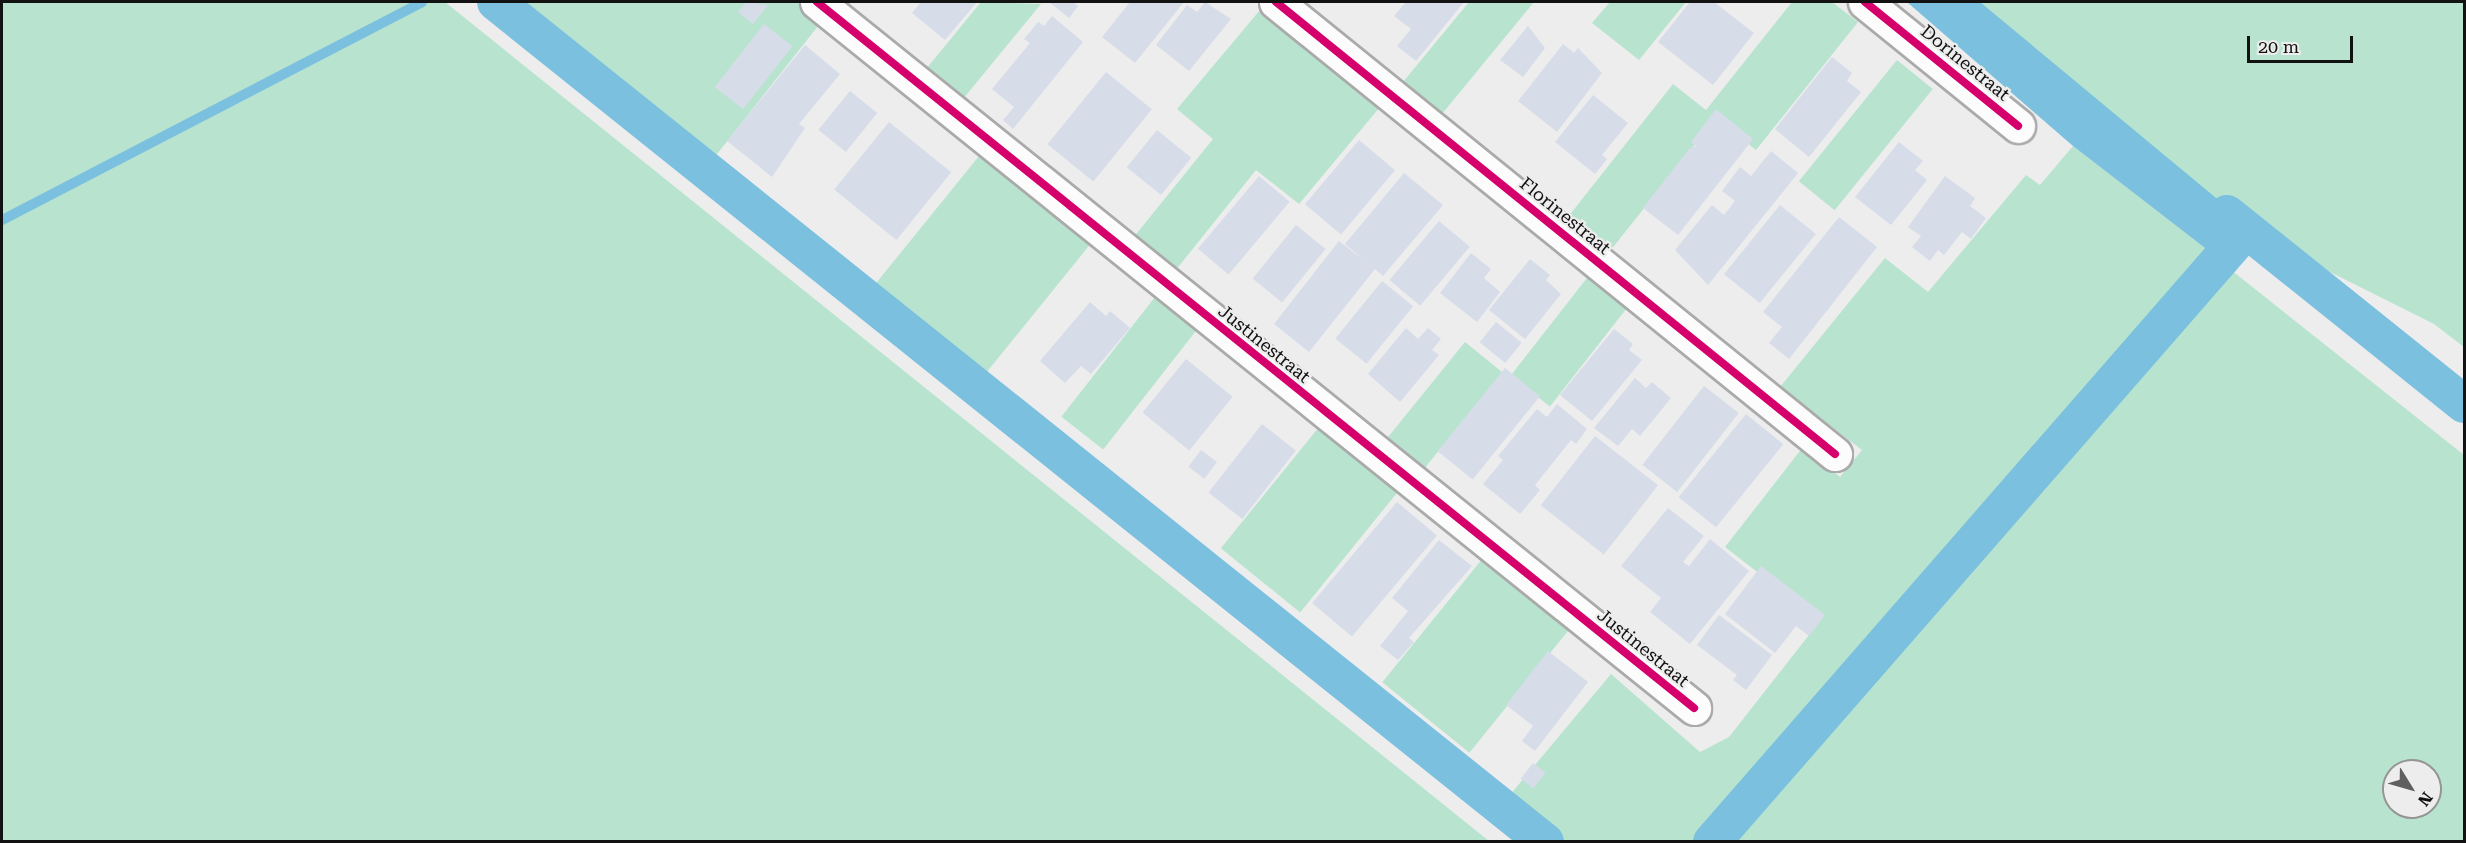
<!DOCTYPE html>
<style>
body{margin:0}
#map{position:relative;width:2466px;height:843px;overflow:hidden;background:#ededee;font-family:"Roboto Serif",serif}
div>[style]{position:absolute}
.green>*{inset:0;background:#b8e4cf;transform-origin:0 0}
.water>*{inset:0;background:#7cc0df}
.stream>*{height:10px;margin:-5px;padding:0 5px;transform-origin:5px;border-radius:5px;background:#7cc0df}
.canal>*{height:38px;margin:-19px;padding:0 19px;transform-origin:19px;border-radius:19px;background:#7cc0df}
.building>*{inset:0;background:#d6dce8;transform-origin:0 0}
.roads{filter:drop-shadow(2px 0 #aaa) drop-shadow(-2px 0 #aaa) drop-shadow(0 2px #aaa) drop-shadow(0 -2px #aaa)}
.minor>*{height:33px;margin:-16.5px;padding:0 16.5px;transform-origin:16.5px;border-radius:16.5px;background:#fcfcfc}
.cycleway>*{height:8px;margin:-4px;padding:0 4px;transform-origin:4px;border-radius:4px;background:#d6006c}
span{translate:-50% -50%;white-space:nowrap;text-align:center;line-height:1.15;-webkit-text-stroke:4.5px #ededee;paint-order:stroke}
.street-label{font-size:18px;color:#121212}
.frame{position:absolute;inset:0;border:3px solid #121212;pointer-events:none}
.north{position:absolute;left:2382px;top:759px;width:60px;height:60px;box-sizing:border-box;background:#ededee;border:2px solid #959596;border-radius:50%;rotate:127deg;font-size:16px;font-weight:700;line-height:24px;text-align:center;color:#121212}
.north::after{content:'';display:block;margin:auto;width:21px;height:27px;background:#5f5f5f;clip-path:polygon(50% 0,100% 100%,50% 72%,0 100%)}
.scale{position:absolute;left:2247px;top:36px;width:106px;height:27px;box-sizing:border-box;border:3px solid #121212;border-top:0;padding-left:8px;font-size:18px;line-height:21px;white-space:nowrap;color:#121212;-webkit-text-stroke:4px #ededee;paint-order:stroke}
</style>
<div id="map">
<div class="green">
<div style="clip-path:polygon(2px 2px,445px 2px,1489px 841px,2px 841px)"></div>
<div style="clip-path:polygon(514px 2px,798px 2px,822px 21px,710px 163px)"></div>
<div style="clip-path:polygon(981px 2px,1041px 4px,958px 105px,922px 74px)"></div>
<div style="clip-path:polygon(1469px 2px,1534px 2px,1437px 120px,1398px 88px)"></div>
<div style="clip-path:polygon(1610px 2px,1686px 2px,1639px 60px,1592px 23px)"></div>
<div style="clip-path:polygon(1792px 2px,1832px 2px,1858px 22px,1756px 150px,1716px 118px,1606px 256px,1564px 222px,1673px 84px,1706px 110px)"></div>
<div style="clip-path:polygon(1972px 2px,2464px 2px,2464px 347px,2434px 324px,2246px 230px)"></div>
<div style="clip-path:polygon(1260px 10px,1380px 107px,1299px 204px,1256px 170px,1171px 276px,1129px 243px,1213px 139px,1177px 109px)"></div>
<div style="left:1897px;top:60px;width:46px;height:156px;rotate:39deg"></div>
<div style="clip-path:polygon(2073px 146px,2214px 255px,1702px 841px,1554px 841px,1504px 802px,1611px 674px,1700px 752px,1729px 737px,1820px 621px,1725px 547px,1803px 447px,1840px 477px,1862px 450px,1780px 387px,1885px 258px,1928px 292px,2026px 175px,2040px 185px)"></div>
<div style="left:979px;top:156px;width:142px;height:173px;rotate:39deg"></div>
<div style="clip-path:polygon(evenodd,2226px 266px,2464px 455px,2464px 841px,1717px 841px,2226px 266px,2394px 771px,2430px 771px,2430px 807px,2394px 807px,2394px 771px)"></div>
<div style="left:1590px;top:274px;width:50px;height:129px;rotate:38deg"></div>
<div style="left:1155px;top:297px;width:53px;height:152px;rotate:38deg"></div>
<div style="left:1465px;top:342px;width:48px;height:134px;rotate:39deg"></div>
<div style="left:1319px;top:427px;width:102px;height:156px;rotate:39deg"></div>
<div style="left:1483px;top:558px;width:112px;height:160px;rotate:39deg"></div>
</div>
<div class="water">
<div style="clip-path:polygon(1907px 2px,1980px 2px,2251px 227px,2221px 259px,2214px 255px,2073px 146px)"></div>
</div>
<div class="stream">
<div style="left:2px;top:220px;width:473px;rotate:-27.4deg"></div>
</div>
<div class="canal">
<div style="left:496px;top:2px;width:1344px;rotate:38.69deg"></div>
<div style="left:2227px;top:214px;width:304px;rotate:38.7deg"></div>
<div style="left:1712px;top:842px;width:812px;rotate:-48.89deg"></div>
</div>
<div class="building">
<div style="clip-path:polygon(746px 2px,768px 5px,753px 24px,738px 12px)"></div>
<div style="clip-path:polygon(921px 2px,977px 2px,945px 40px,912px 13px)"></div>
<div style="clip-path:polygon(1049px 2px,1073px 2px,1078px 6px,1069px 18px)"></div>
<div style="clip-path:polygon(1130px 2px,1184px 2px,1135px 63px,1102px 37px)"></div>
<div style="clip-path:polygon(1205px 2px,1231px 19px,1189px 71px,1156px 45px,1187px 5px,1197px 12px)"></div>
<div style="clip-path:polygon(1406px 2px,1464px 2px,1416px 61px,1397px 46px,1411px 29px,1394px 16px)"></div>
<div style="clip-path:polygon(1690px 2px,1714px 2px,1754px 33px,1713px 85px,1658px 42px)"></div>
<div style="clip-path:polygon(1052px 16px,1083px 42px,1013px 129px,1003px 120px,1014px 107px,992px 89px,1030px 43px,1024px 39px,1038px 22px,1044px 26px)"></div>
<div style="left:764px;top:24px;width:36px;height:80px;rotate:38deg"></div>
<div style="clip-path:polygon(1528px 26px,1545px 48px,1523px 77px,1500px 60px)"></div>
<div style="clip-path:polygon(1563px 44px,1574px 53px,1578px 48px,1602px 73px,1557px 132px,1518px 101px)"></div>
<div style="clip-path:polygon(805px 45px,840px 74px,799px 124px,805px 128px,772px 177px,727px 141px)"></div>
<div style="clip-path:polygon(1832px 57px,1852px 73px,1847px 81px,1861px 92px,1809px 157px,1775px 129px)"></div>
<div style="left:1106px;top:72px;width:59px;height:93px;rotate:39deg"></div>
<div style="left:850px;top:91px;width:35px;height:50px;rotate:39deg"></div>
<div style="clip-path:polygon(1593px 95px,1628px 123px,1602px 155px,1607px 159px,1595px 174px,1555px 142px)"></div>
<div style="clip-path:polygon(1716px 109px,1753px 139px,1678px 235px,1643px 208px,1689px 149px,1696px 146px,1691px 142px)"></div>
<div style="left:889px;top:122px;width:80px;height:87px;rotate:39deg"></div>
<div style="left:1157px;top:130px;width:44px;height:48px;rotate:39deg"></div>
<div style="left:1359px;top:140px;width:47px;height:84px;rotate:40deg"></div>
<div style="clip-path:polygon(1899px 142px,1923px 161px,1915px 170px,1927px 180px,1891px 225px,1855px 197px)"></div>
<div style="clip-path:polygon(1771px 151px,1798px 173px,1708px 285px,1675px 250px,1712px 205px,1724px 215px,1735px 201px,1722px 191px,1740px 167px,1751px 176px)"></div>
<div style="clip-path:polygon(1404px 173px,1443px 205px,1383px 276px,1375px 269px,1309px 352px,1274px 324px,1339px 241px,1366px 262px,1345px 244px)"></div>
<div style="left:1259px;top:176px;width:40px;height:95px;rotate:40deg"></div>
<div style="clip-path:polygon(1945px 176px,1975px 198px,1970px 206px,1986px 218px,1971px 239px,1962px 232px,1944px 255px,1938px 250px,1930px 261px,1912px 247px,1921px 236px,1908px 227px)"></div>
<div style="left:1780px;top:205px;width:46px;height:89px;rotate:39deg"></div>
<div style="clip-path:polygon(1839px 217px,1877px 247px,1789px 359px,1769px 343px,1782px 327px,1763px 312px)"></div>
<div style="left:1439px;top:221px;width:40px;height:77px;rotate:40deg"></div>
<div style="left:1296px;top:225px;width:38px;height:69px;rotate:39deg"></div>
<div style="clip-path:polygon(1471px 253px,1491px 269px,1484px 278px,1500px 292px,1477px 322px,1440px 293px)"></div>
<div style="clip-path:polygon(1530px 259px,1550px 275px,1546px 280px,1561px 294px,1525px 339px,1489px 310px)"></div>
<div style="left:1382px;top:281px;width:40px;height:74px;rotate:39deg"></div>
<div style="clip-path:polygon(1090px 302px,1106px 316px,1110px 311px,1130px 328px,1091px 374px,1081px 366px,1065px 383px,1040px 361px)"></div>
<div style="left:1496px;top:322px;width:33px;height:26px;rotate:39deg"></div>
<div style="clip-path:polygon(1406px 328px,1418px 339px,1428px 328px,1441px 339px,1432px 350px,1439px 355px,1400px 402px,1368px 374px)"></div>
<div style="clip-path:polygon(1614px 329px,1633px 344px,1629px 350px,1642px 360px,1592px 421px,1560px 395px)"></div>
<div style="left:1186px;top:359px;width:60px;height:69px;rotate:39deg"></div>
<div style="left:1505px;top:368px;width:45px;height:107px;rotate:39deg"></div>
<div style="clip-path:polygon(1635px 378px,1646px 388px,1652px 382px,1671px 398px,1640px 436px,1632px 429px,1618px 446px,1594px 428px)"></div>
<div style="left:1704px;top:386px;width:44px;height:100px;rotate:38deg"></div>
<div style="clip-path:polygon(1557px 404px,1587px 429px,1576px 444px,1571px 440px,1535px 485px,1540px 490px,1520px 514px,1483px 484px,1503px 460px,1498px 456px,1537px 409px,1547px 417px)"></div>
<div style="left:1746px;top:414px;width:48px;height:107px;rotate:39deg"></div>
<div style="left:1262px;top:424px;width:43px;height:87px;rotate:38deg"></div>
<div style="left:1595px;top:436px;width:80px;height:88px;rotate:38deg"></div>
<div style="left:1201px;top:450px;width:20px;height:21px;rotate:37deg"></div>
<div style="left:1397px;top:502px;width:52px;height:132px;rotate:40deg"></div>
<div style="clip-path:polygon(1668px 508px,1704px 536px,1683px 562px,1689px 566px,1710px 539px,1749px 571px,1690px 644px,1650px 612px,1661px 598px,1621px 566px)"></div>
<div style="clip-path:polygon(1439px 540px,1472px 566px,1409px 638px,1414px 642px,1398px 660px,1380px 646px,1408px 611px,1392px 598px)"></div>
<div style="clip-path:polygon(1761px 566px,1825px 615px,1809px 636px,1796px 626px,1775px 653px,1725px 614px)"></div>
<div style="clip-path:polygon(1719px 615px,1772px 655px,1746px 690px,1733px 680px,1737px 675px,1697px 645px)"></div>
<div style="clip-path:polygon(1548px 651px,1588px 682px,1535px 751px,1522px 741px,1533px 726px,1506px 705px)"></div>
<div style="left:1533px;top:763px;width:16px;height:20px;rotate:38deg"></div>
</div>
<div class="roads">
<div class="minor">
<div style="left:817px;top:2px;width:1126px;rotate:38.83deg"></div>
<div style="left:1276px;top:2px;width:719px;rotate:38.96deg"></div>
<div style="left:1865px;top:2px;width:197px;rotate:39deg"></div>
</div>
</div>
<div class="cycleway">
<div style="left:817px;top:2px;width:1126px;rotate:38.83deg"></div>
<div style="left:1276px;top:2px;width:719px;rotate:38.96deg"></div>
<div style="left:1865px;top:2px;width:197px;rotate:39deg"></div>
</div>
<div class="street-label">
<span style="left:1965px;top:63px;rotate:39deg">Dorinestraat</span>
<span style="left:1565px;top:216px;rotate:39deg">Florinestraat</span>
<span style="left:1264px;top:344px;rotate:39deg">Justinestraat</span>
<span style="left:1643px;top:648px;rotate:39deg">Justinestraat</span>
</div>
<div class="frame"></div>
<div class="north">N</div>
<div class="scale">20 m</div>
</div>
